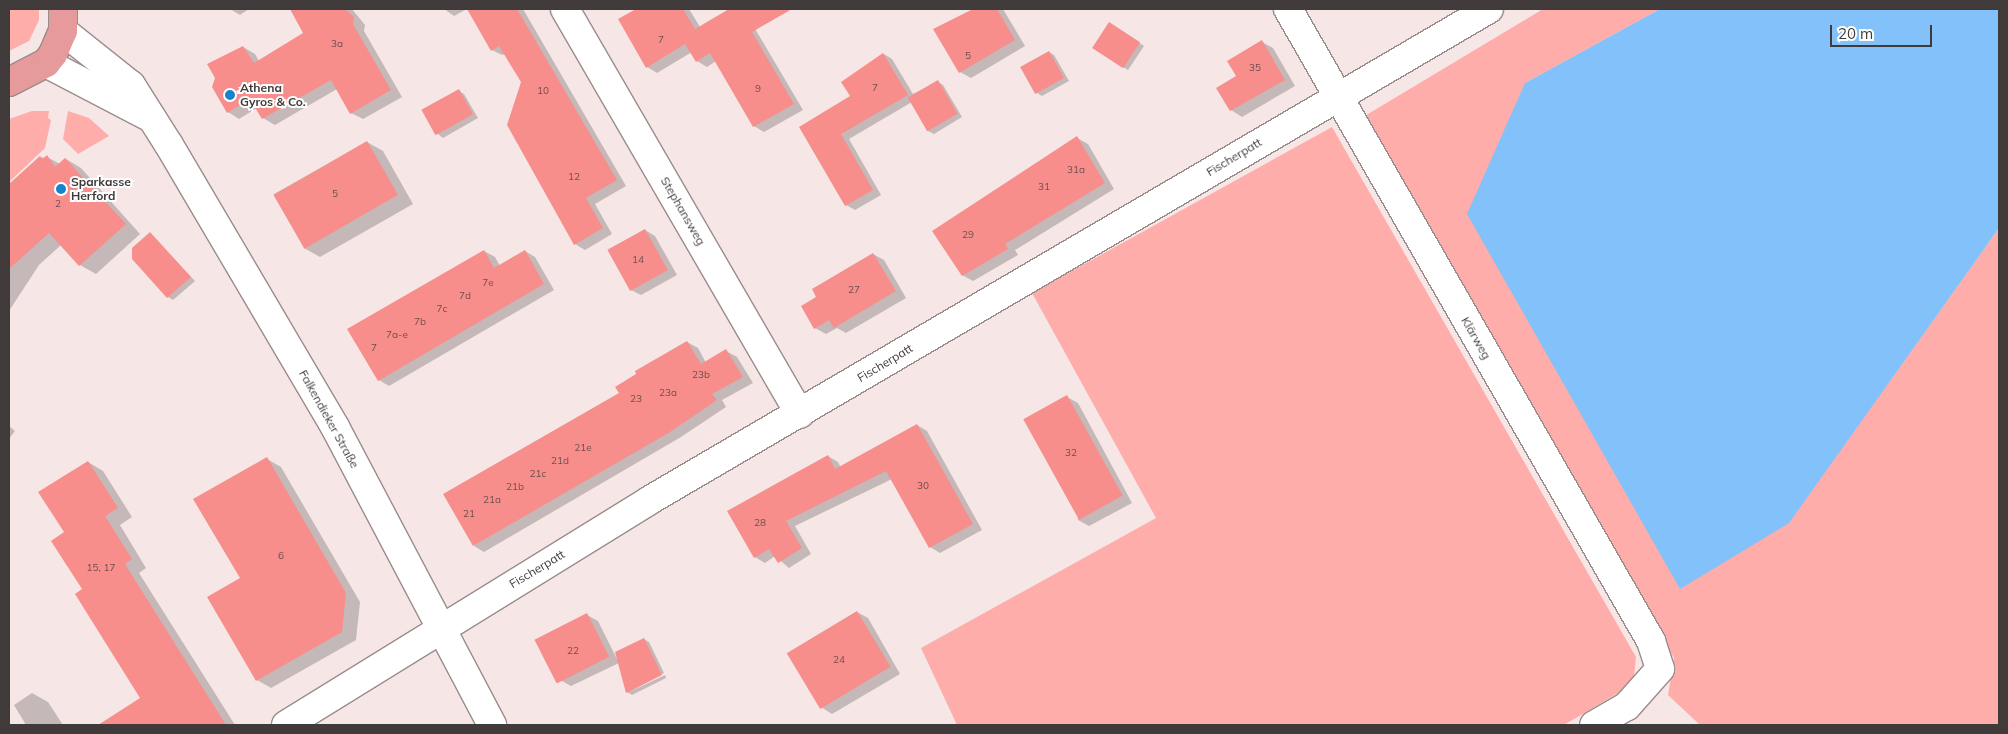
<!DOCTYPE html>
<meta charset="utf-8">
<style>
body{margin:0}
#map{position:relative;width:2008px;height:734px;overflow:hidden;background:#f6e7e6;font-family:Mulish,sans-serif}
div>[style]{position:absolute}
.green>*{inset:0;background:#feadaa}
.water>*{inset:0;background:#82c1f9}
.shadow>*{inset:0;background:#0003}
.building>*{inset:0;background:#f78e8b;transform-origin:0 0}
.roads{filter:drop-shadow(1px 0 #9a8c8b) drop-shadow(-1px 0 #9a8c8b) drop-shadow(0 1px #9a8c8b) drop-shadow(0 -1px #9a8c8b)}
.minor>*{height:28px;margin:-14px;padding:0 14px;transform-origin:14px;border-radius:14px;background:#fff}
.major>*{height:28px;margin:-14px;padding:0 14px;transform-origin:14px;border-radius:14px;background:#e69a9b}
.dots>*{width:14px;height:14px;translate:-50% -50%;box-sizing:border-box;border:2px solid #fff;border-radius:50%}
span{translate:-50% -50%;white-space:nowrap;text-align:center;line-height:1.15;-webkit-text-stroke:4px #fff;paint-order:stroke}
.number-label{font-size:10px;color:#6e4f4e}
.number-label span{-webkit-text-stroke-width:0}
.poi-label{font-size:12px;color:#403a3a;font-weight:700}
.left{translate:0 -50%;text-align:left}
.street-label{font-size:12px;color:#403a3a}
.frame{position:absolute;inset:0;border:10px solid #403a3a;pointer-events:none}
.scale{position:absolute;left:1830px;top:25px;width:102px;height:22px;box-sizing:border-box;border:2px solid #403a3a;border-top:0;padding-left:6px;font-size:15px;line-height:18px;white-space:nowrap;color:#403a3a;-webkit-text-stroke:4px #fff;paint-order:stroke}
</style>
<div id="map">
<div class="green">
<div style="clip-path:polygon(9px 9px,39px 9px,39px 20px,29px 41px,9px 51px)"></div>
<div style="clip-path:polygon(1543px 9px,1660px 9px,1525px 83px,1789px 522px,1999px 228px,1999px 725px,1700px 725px,1668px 695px,1674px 658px,1363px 117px)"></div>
<div style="clip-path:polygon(32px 111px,49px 111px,48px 118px,51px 120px,45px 148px,9px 182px,9px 119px)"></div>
<div style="clip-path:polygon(68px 111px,89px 118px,109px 136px,78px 154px,63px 139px)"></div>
<div style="clip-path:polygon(1332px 127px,1636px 657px,1634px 677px,1618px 693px,1564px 725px,957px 725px,921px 648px,1156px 518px,1032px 293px)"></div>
</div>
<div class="water">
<div style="clip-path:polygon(1660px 9px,1999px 9px,1999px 228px,1789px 523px,1680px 589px,1467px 214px,1525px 83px)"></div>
</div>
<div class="shadow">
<div style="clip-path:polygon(230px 9px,249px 9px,240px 15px)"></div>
<div style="clip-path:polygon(291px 9px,352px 9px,365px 25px,364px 31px,402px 97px,363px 119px,351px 113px,337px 89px,275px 125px,263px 118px,257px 108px,239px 119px,228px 112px,243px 47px,255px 54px,259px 61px,305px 33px)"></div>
<div style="clip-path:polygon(444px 9px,467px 9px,454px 16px)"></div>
<div style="clip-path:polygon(469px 9px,523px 9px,626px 186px,595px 204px,612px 234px,585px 250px,575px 244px,522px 82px,505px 54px,502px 55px,492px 50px)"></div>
<div style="clip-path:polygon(638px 9px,689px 9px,700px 27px,754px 27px,803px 110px,764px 132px,754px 126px,716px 61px,707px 67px,697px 61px,692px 52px,657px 73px,647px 67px,620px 20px)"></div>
<div style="clip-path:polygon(975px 9px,1003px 9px,1025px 46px,971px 78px,960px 72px,935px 29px)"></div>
<div style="clip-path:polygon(1115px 27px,1144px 46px,1128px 70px,1093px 48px)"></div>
<div style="clip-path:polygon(1262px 42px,1273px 48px,1295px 86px,1242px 117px,1231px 110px,1237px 76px)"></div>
<div style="clip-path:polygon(1049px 52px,1054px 55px,1069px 81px,1042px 96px,1037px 93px)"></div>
<div style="clip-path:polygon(884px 54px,892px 59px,913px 94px,938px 82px,943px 85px,962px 117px,934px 134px,928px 131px,912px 102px,849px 139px,881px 195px,855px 210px,846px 205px,801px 128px,851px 97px)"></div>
<div style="clip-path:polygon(459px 91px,464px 94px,478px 118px,443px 138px,438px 134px)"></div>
<div style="clip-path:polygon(1077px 138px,1088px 144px,1114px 189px,1015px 250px,1018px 255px,973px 281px,962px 275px)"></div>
<div style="clip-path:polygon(367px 142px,383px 151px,413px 204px,320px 257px,304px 248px,274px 194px)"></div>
<div style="clip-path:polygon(47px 157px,60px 164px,66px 159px,81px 168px,140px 234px,96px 274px,80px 265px,61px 245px,39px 265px,9px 311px,9px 186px,40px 158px)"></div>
<div style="clip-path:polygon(645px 230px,655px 236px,677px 275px,641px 295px,631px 290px,609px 250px)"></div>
<div style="clip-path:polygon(150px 234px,195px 281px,173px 300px,168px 297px)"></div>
<div style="clip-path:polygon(484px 251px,495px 257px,500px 266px,525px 251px,535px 257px,554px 290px,389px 386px,379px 380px)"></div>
<div style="clip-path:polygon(873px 254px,884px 260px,906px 298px,846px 333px,837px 328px,826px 334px,815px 328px)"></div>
<div style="clip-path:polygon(687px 342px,698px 348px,706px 363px,726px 351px,737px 357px,753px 383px,722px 400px,726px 407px,681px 437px,484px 552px,474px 546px,620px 394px)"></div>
<div style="clip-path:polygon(1067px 397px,1078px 403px,1132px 503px,1089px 526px,1078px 520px)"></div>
<div style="clip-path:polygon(917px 425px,927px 431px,982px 530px,940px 553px,930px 547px,892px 479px,795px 526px,811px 554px,789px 568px,775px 556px,765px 563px,755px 557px,828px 456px,838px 462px,841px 468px)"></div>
<div style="clip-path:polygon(9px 426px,15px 431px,9px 439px)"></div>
<div style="clip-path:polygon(267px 459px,281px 467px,360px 602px,356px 640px,271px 688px,257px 680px,242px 578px)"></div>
<div style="clip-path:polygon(88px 462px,103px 471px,132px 517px,120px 525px,146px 568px,139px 573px,235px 725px,100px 725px,142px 699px,84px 590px,66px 533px)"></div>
<div style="clip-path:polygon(857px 612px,868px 618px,900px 674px,832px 714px,821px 707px)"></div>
<div style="clip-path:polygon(587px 615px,598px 621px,617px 659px,644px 639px,649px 642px,664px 673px,629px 692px,665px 675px,666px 678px,632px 695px,627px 692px,619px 663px,571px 686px,560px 680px)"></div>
<div style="clip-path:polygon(32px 693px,48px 702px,63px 725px,26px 725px,14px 705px)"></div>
</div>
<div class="building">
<div style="clip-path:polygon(290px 9px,345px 9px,354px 17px,353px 24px,391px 90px,350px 114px,331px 80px,262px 119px,250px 99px,227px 113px,212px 87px,215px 78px,207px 64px,243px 46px,254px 63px,303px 33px)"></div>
<div style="clip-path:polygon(467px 9px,517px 9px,617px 180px,586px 198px,603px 228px,574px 245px,507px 125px,521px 82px,499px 46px,491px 51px)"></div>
<div style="clip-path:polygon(636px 9px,683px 9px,695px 29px,729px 9px,792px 9px,752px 32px,794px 104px,753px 127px,710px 53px,696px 62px,685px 44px,646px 68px,618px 19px)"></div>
<div style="clip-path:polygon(973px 9px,997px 9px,1015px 40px,959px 73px,933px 29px)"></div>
<div style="left:1109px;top:22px;width:37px;height:31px;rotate:33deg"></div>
<div style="clip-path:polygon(1262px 40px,1285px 80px,1230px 111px,1216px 88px,1236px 76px,1227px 61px)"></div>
<div style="left:1049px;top:51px;width:31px;height:33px;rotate:61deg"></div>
<div style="clip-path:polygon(883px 53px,908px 95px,841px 134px,873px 190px,845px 206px,799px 127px,850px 96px,841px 82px)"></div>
<div style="left:938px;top:80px;width:39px;height:35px;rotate:60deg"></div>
<div style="left:459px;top:89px;width:29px;height:43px;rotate:61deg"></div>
<div style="clip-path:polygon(1077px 136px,1105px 183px,1005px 244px,1008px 249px,962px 276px,932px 231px)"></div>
<div style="left:367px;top:141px;width:62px;height:108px;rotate:60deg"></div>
<div style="clip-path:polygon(47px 155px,55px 167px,65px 158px,126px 224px,79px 266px,49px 233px,9px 269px,9px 184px,40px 156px,43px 159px)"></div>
<div style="left:645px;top:229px;width:47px;height:43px;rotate:61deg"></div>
<div style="clip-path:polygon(150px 232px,191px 277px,167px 298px,132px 259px,132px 248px)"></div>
<div style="clip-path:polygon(484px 250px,494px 268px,525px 250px,544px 284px,378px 381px,347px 329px)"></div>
<div style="clip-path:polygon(873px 253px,896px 291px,834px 328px,829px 320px,814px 329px,801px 306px,816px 297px,812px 289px)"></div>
<div style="clip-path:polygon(687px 341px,701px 364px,726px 349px,743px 377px,712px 394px,717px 400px,670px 432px,473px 546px,443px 494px,619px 393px,615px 387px,636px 374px,635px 371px)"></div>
<div style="left:1067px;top:395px;width:115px;height:50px;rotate:61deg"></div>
<div style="clip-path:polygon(917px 424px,973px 524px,929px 548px,886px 471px,786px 521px,802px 548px,778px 563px,769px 549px,754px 558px,727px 511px,828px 455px,835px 469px)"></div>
<div style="clip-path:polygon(267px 457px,346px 593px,342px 632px,256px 681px,207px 597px,240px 578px,193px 499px)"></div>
<div style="clip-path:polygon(88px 461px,118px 508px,105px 516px,132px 559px,125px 564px,226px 725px,98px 725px,140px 698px,75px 594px,82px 589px,51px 541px,64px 532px,38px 492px)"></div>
<div style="left:857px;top:611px;width:65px;height:82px;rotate:59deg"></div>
<div style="left:587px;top:613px;width:49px;height:59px;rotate:63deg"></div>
<div style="clip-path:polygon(644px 638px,662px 675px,626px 693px,615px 652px)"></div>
</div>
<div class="roads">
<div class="minor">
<div style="left:565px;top:9px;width:468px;rotate:59.9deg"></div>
<div style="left:1288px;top:9px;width:729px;rotate:60.13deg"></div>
<div style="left:1651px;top:641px;width:29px;rotate:72deg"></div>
<div style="left:1660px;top:669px;width:50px;rotate:131.7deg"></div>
<div style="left:1627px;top:706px;width:38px;rotate:150deg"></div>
<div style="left:63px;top:31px;width:87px;rotate:38.5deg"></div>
<div style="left:131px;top:85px;width:71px;rotate:57.7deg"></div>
<div style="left:169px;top:145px;width:327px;rotate:59.5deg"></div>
<div style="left:335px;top:427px;width:337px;rotate:62.2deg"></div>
<div style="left:46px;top:63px;width:119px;rotate:27.6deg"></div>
<div style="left:286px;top:725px;width:428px;rotate:-31.7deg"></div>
<div style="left:650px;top:500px;width:972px;rotate:-30.34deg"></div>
</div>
<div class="major">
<div style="left:9px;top:82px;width:42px;rotate:-27.2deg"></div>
<div style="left:46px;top:63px;width:11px;rotate:-52deg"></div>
<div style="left:53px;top:54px;width:25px;rotate:-67deg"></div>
<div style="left:63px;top:31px;width:22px;rotate:-90deg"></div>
</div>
</div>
<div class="dots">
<div style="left:230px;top:95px;background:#1783cd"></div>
<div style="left:61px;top:189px;background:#1783cd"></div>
</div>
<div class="number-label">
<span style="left:661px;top:40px">7</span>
<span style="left:337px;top:44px">3a</span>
<span style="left:968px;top:56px">5</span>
<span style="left:1255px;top:68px">35</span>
<span style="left:875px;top:88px">7</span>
<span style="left:758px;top:89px">9</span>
<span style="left:543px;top:91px">10</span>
<span style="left:1076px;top:170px">31a</span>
<span style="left:574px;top:177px">12</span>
<span style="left:1044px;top:187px">31</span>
<span style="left:335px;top:194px">5</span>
<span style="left:58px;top:204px">2</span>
<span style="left:968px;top:235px">29</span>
<span style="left:638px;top:260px">14</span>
<span style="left:488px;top:283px">7e</span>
<span style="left:854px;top:290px">27</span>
<span style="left:465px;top:296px">7d</span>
<span style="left:442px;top:309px">7c</span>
<span style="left:420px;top:322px">7b</span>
<span style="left:397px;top:335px">7a-e</span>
<span style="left:374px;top:348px">7</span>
<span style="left:701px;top:375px">23b</span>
<span style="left:668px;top:393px">23a</span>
<span style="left:636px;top:399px">23</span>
<span style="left:583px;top:448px">21e</span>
<span style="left:1071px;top:453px">32</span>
<span style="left:560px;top:461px">21d</span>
<span style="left:538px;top:474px">21c</span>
<span style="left:923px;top:486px">30</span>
<span style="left:515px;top:487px">21b</span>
<span style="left:492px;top:500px">21a</span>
<span style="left:469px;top:514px">21</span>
<span style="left:760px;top:523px">28</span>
<span style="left:281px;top:556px">6</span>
<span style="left:101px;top:568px">15, 17</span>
<span style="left:573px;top:651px">22</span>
<span style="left:839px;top:660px">24</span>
</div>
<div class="poi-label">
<span class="left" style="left:240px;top:95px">Athena<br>Gyros &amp; Co.</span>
<span class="left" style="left:71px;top:189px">Sparkasse<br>Herford</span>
</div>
<div class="street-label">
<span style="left:1234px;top:157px;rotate:-31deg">Fischerpatt</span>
<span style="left:683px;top:211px;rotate:60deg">Stephansweg</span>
<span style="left:1476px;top:338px;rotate:60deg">Klärweg</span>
<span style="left:885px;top:363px;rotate:-31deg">Fischerpatt</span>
<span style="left:329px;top:419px;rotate:61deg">Falkendieker Straße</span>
<span style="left:537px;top:569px;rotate:-31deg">Fischerpatt</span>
</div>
<div class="frame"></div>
<div class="scale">20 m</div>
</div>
